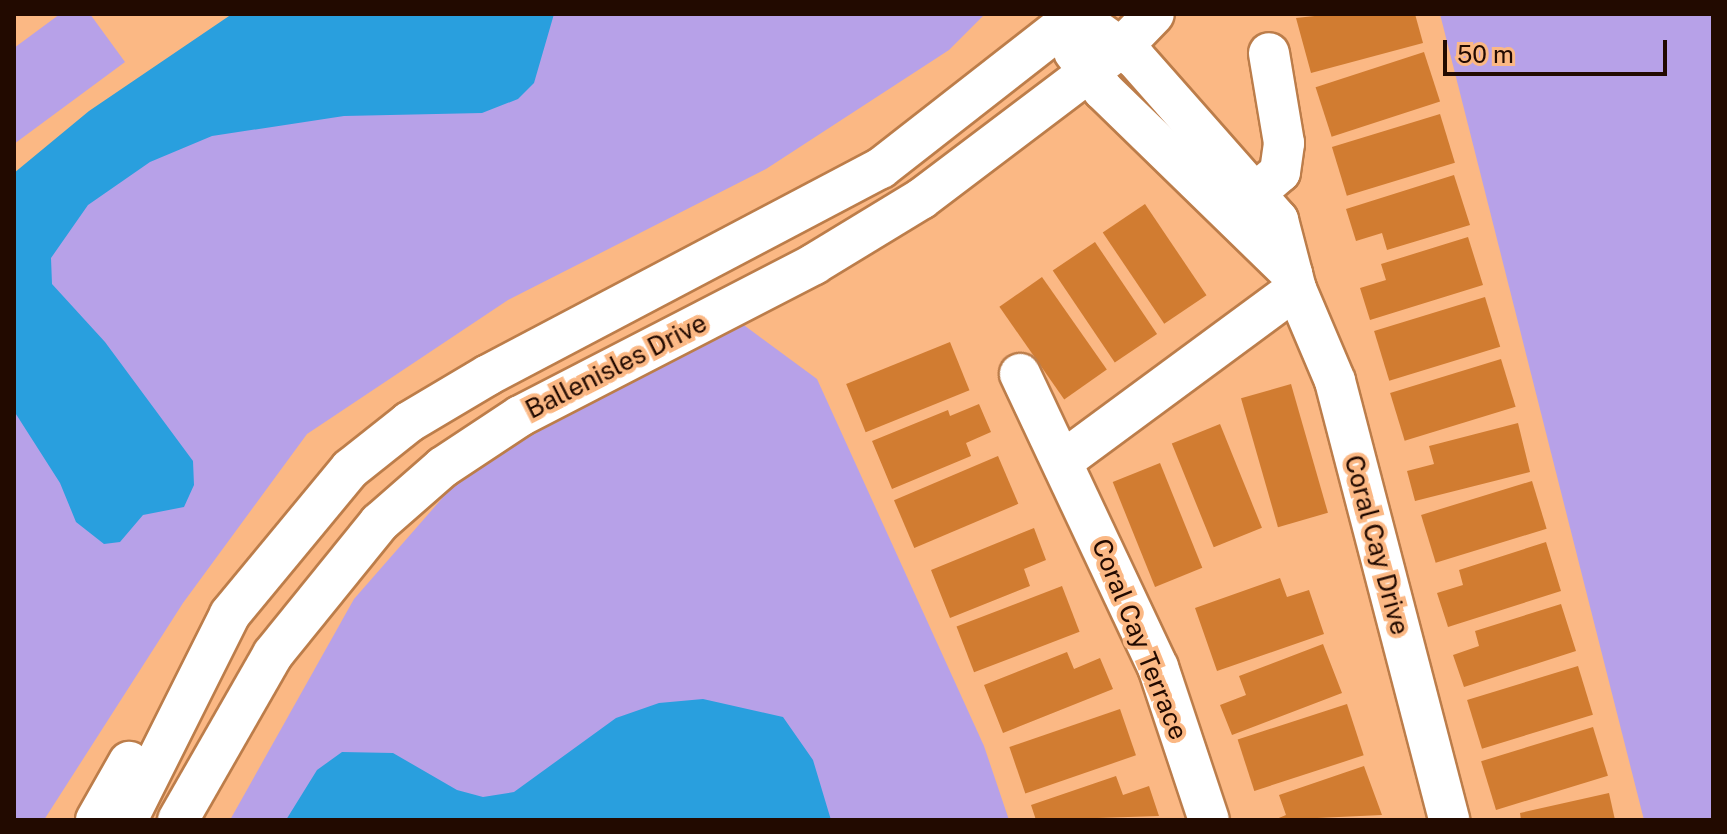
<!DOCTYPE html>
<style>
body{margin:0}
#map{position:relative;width:1727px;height:834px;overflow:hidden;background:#fbb884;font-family:"Public Sans",sans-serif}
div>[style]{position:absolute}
.green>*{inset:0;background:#b7a1e8}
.water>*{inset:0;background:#299fde}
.building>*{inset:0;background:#d17c31;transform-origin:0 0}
.roads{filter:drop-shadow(2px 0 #bc7d4a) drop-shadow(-2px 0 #bc7d4a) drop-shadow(0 2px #bc7d4a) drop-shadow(0 -2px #bc7d4a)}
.minor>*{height:40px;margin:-20px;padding:0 20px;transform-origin:20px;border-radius:20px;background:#fff}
span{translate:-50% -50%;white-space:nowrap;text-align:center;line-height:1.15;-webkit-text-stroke:8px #fbb884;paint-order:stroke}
.street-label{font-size:26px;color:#220a00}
.frame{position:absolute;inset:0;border:16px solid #220a00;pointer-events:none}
.scale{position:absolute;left:1443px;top:40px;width:224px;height:36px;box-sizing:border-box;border:4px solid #220a00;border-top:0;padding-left:10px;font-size:24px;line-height:28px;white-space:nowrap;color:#220a00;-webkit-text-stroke:6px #fbb884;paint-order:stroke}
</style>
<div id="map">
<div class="green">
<div style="clip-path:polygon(60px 14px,90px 14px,125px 62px,14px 144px,14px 48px)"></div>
<div style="clip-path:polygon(319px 14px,985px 14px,949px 50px,766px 169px,508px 300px,307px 434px,183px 603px,44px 820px,14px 820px,14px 209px)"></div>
<div style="clip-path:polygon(1440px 14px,1713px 14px,1713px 820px,1644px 820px)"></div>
<div style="clip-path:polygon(737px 320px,817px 379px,984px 746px,1009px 820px,230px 820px,354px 599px,452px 487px,544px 419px)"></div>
</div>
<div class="water">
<div style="clip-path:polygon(232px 14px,554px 14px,534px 83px,518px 99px,482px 113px,344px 116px,212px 136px,150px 162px,88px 205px,51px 258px,52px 284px,105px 342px,193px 461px,194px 485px,184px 507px,143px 515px,120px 542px,104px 544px,76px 522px,60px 483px,14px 411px,14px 173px,89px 111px)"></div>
<div style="clip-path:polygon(703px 699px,783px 717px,813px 760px,831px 820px,286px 820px,317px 770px,342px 752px,393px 753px,457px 790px,483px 797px,514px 792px,616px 718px,659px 703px)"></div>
</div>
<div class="building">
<div style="clip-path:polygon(1333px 14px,1415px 14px,1423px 43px,1311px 73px,1296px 18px)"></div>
<div style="left:1424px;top:52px;width:52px;height:114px;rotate:72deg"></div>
<div style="left:1440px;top:114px;width:51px;height:113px;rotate:73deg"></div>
<div style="clip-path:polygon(1454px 175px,1470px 225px,1387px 250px,1382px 233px,1356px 241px,1346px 209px)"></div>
<div style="left:1145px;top:204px;width:110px;height:51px;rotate:56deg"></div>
<div style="clip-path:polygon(1468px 237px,1483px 285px,1370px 320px,1360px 288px,1386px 280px,1381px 264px)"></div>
<div style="left:1095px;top:242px;width:111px;height:51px;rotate:56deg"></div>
<div style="left:1042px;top:277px;width:113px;height:52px;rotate:55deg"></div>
<div style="left:1485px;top:297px;width:52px;height:116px;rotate:73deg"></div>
<div style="left:950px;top:342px;width:52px;height:112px;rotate:68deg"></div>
<div style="left:1501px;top:359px;width:50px;height:116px;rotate:73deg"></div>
<div style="left:1291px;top:384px;width:134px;height:52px;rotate:74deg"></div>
<div style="clip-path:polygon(979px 404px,991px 432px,966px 443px,971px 456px,892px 489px,872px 441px,948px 410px,950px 416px)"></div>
<div style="clip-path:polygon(1518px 423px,1530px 472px,1415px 501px,1407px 471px,1434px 464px,1429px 446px)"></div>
<div style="left:1220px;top:424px;width:112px;height:52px;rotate:68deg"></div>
<div style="left:998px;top:456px;width:52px;height:113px;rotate:67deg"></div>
<div style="left:1160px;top:463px;width:113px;height:51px;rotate:68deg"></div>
<div style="left:1532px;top:481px;width:50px;height:116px;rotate:73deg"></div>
<div style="clip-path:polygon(1034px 528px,1046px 560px,1024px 569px,1030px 586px,950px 618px,931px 570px)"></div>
<div style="clip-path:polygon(1546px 542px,1561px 591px,1448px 627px,1437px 593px,1463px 585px,1459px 570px)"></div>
<div style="clip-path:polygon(1280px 578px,1287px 597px,1309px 590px,1324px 634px,1217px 671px,1195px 608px)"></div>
<div style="left:1062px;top:586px;width:49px;height:113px;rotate:69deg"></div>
<div style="clip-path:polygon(1561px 604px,1576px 651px,1464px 687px,1453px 655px,1479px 646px,1475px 631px)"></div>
<div style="clip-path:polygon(1323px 644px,1342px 693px,1232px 735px,1220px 705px,1246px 695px,1239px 676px)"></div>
<div style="clip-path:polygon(1067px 652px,1074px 669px,1100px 658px,1113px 689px,1003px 733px,984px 685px)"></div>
<div style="left:1578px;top:666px;width:51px;height:116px;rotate:73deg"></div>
<div style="left:1347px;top:704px;width:54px;height:115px;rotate:72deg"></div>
<div style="left:1120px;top:709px;width:49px;height:117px;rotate:71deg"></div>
<div style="left:1593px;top:727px;width:51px;height:117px;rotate:73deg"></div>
<div style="clip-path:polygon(1364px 766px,1382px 815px,1274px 820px,1286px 815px,1279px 795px)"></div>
<div style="clip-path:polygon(1116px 776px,1123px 795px,1149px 786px,1159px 816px,1036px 820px,1031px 805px)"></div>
<div style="clip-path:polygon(1609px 793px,1615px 820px,1521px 820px,1520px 813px)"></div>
</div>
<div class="roads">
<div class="minor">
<div style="left:1100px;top:33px;width:44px;rotate:35.8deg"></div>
<div style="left:1136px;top:59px;width:215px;rotate:48.6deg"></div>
<div style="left:1278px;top:220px;width:71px;rotate:75.4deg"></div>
<div style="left:1296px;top:289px;width:100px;rotate:67deg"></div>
<div style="left:1335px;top:381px;width:454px;rotate:75.4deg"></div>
<div style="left:1074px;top:52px;width:48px;rotate:52.7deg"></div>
<div style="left:1103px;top:90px;width:264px;rotate:44.2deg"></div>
<div style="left:1232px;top:213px;width:63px;rotate:-40.5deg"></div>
<div style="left:1280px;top:172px;width:29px;rotate:-82deg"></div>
<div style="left:1284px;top:143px;width:91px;rotate:-99.5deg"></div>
<div style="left:1020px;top:374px;width:324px;rotate:64.8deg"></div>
<div style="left:1158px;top:667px;width:161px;rotate:71.6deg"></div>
<div style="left:1064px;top:460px;width:288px;rotate:-36.4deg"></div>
<div style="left:96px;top:820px;width:67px;rotate:-60.4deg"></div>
<div style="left:127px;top:820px;width:230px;rotate:-63.4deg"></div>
<div style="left:230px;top:614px;width:188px;rotate:-50.4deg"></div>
<div style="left:350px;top:469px;width:75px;rotate:-38.5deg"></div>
<div style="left:409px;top:422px;width:92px;rotate:-30.7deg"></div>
<div style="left:488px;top:375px;width:444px;rotate:-27.8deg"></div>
<div style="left:881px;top:168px;width:250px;rotate:-38deg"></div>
<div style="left:178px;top:820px;width:191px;rotate:-60.2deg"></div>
<div style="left:273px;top:654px;width:169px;rotate:-51deg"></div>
<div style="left:379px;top:523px;width:85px;rotate:-41.2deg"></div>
<div style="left:443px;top:467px;width:92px;rotate:-33.5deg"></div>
<div style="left:520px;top:416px;width:331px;rotate:-27.3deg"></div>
<div style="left:814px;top:264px;width:125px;rotate:-31.3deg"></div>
<div style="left:921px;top:199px;width:251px;rotate:-37.1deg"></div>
<div style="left:1121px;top:48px;width:47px;rotate:-45.9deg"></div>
</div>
</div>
<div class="street-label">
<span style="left:616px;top:366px;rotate:-27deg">Ballenisles Drive</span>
<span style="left:1377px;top:545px;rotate:75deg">Coral Cay Drive</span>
<span style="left:1140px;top:639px;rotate:68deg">Coral Cay Terrace</span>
</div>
<div class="frame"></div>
<div class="scale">50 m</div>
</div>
